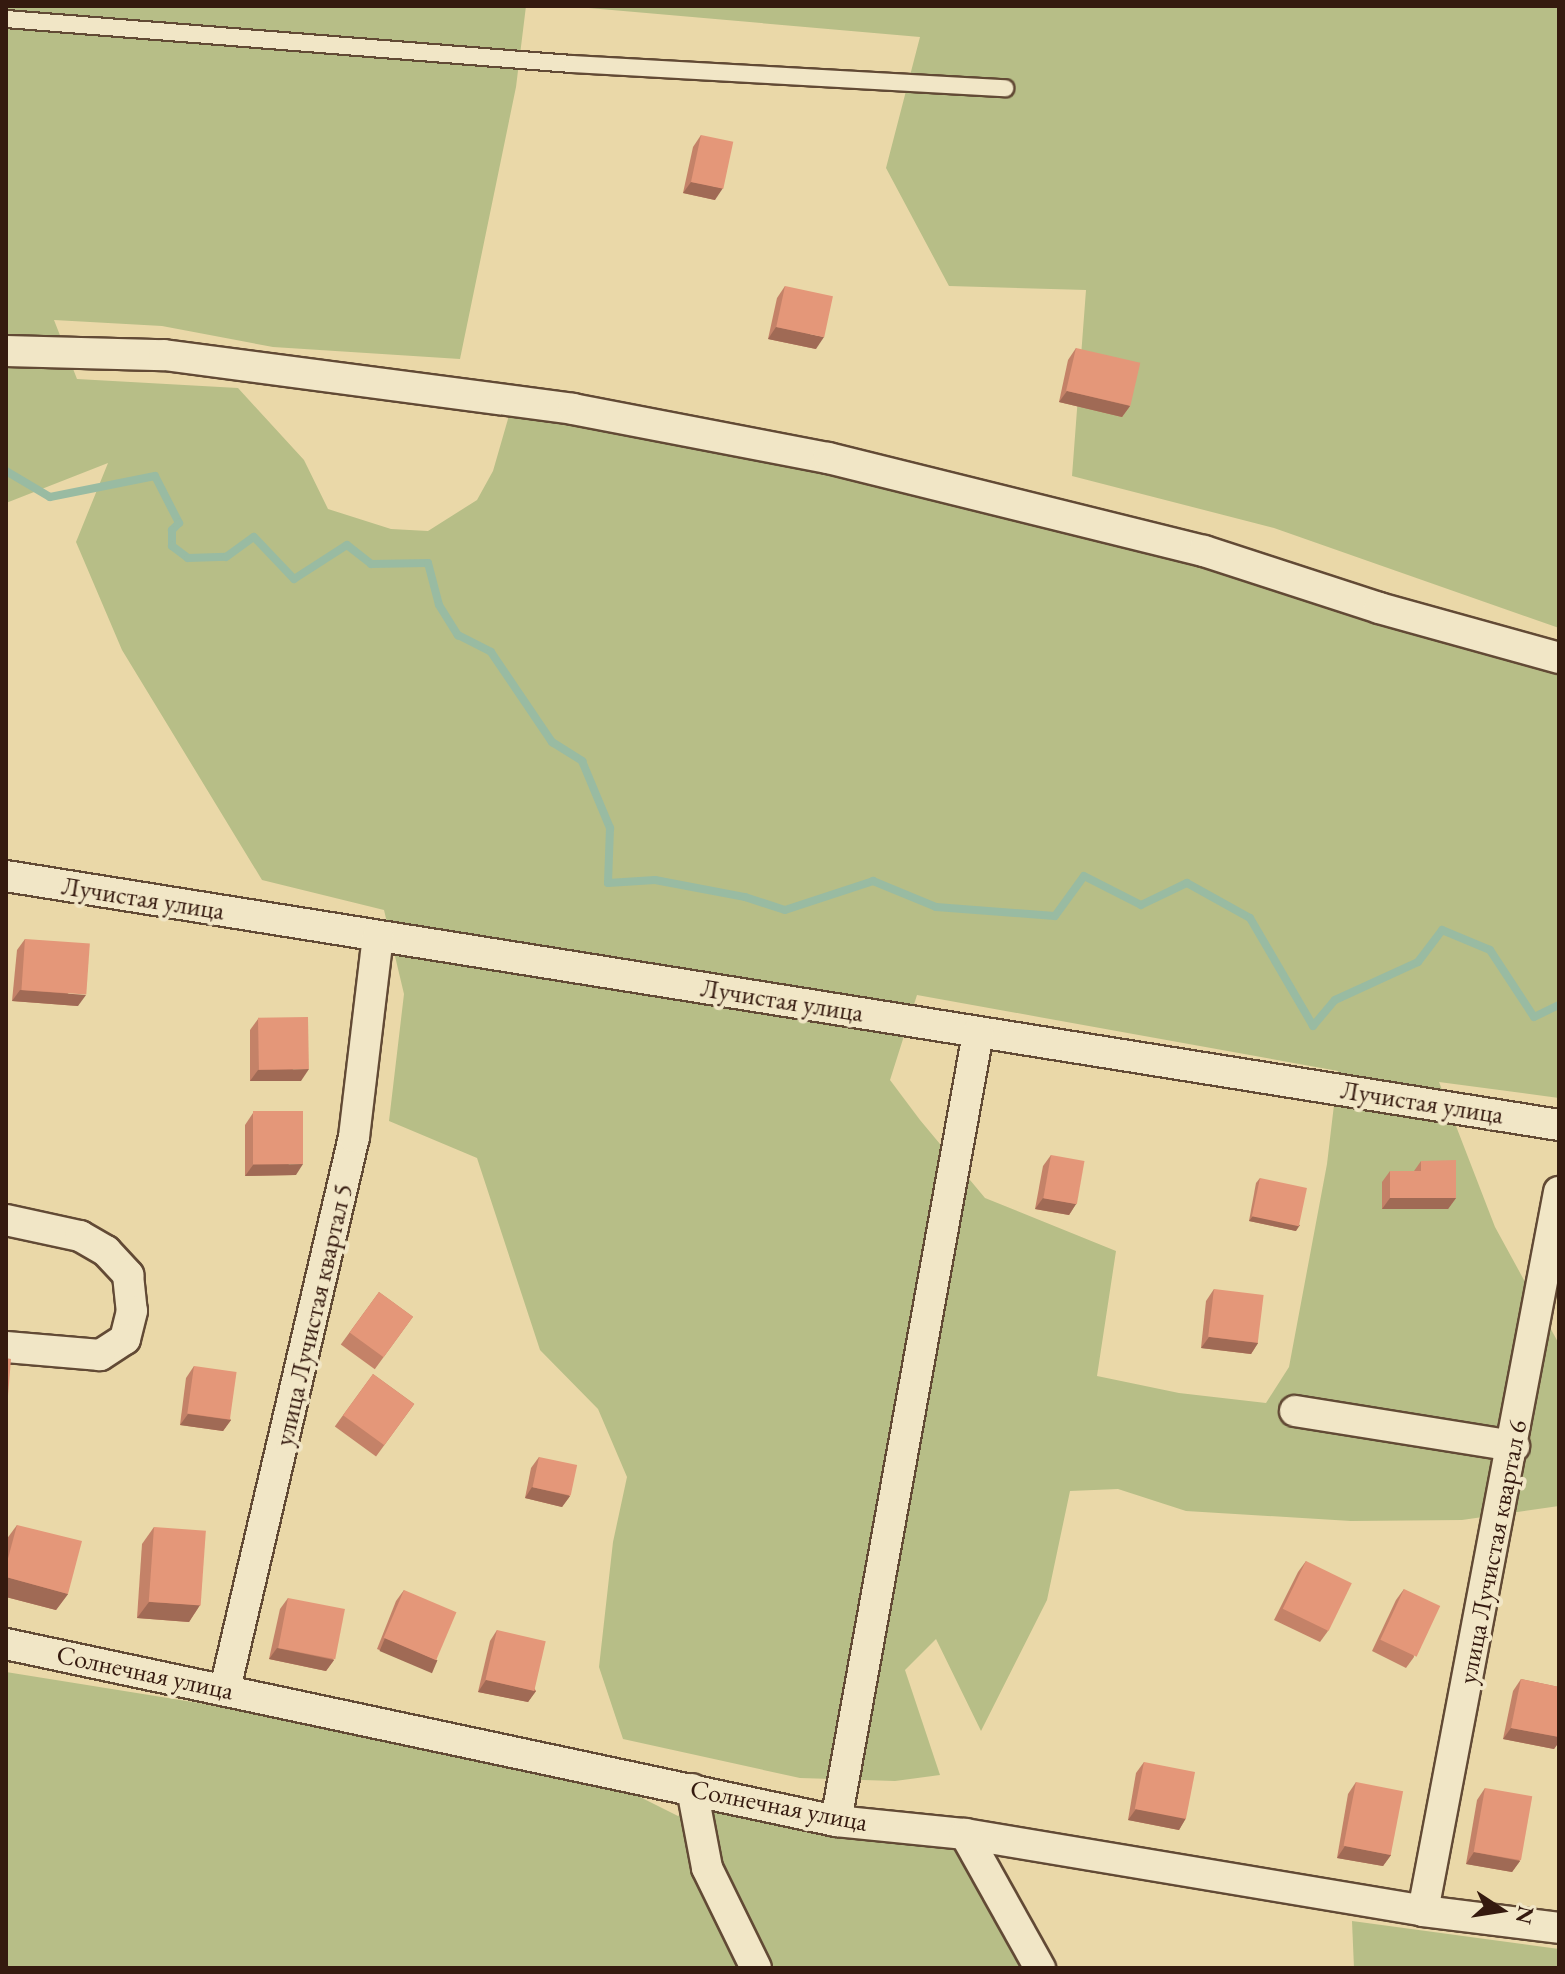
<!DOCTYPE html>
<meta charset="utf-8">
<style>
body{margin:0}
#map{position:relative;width:1565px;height:1974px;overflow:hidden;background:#ead8a8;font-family:"EB Garamond",serif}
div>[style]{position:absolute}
.green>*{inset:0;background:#b7be87}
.stream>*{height:8px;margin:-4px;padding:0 4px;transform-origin:4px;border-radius:4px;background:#99bba2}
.roads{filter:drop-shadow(2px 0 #624a35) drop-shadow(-2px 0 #624a35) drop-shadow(0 2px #624a35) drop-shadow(0 -2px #624a35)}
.lane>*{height:16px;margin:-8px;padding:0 8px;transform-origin:8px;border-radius:8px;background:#f1e6c6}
.street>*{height:30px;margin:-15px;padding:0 15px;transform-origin:15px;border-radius:15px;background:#f1e6c6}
.wall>*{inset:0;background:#c48268;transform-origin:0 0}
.shaded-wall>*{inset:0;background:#a06a55;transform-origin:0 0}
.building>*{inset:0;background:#e49779;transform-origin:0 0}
span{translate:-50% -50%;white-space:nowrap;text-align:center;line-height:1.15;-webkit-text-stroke:8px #f1e6c6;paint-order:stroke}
.street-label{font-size:26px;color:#351a0f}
.frame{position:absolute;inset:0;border:8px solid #351a0f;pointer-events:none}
.north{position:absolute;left:1461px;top:1870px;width:80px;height:80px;-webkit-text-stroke:6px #f1e6c6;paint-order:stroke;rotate:102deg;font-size:22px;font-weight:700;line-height:32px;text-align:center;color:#351a0f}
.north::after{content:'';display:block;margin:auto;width:28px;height:36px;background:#351a0f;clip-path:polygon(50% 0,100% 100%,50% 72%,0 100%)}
</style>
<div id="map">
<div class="green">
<div style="clip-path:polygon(evenodd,6px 6px,526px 6px,516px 87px,460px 359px,273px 347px,162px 326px,54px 320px,77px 379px,238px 388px,304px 460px,328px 509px,391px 529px,428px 531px,477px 500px,493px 471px,510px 412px,804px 466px,1201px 562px,1559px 671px,1559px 1098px,1439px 1082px,1495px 1227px,1559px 1344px,1559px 1506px,1462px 1520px,1351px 1521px,1186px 1511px,1118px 1489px,1070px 1491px,1047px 1600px,981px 1731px,936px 1639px,905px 1670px,940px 1775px,895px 1781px,800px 1778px,623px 1739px,599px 1667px,613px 1542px,627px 1477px,598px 1409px,540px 1350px,477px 1158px,389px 1121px,404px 994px,384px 910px,262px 880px,122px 650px,76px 542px,108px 463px,6px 503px,6px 6px,917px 995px,1338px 1071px,1327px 1164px,1289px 1367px,1266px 1403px,1179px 1393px,1097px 1376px,1116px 1251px,985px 1198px,920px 1120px,890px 1080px,917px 995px)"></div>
<div style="clip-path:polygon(566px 6px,1559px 6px,1559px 628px,1274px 528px,1072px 476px,1086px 290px,949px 286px,886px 168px,920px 37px)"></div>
<div style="clip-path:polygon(6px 1672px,199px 1703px,624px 1789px,678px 1816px,706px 1800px,961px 1847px,1026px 1968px,6px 1968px)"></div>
<div style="clip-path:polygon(1352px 1921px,1559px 1949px,1559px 1968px,1354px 1968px)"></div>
</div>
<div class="stream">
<div style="left:6px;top:471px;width:51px;rotate:30.6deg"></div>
<div style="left:50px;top:497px;width:107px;rotate:-11.3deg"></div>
<div style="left:155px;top:476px;width:53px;rotate:62.9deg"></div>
<div style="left:179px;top:523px;width:10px;rotate:135deg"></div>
<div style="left:172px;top:530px;width:16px;rotate:90deg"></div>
<div style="left:172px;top:546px;width:20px;rotate:37deg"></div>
<div style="left:188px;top:558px;width:38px;rotate:-2deg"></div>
<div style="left:226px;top:557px;width:34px;rotate:-36deg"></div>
<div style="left:254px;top:537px;width:58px;rotate:46.4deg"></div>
<div style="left:294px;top:579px;width:63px;rotate:-32.7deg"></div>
<div style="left:347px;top:545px;width:31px;rotate:38deg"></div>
<div style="left:371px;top:564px;width:57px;rotate:-1deg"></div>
<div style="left:428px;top:563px;width:43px;rotate:75.3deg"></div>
<div style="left:439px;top:605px;width:36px;rotate:58deg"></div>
<div style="left:458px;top:635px;width:37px;rotate:27deg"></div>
<div style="left:491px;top:652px;width:109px;rotate:55.9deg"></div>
<div style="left:552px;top:742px;width:36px;rotate:32deg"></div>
<div style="left:582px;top:761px;width:73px;rotate:67.3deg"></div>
<div style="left:610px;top:828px;width:55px;rotate:92.1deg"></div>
<div style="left:608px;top:883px;width:47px;rotate:-3.7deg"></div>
<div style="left:655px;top:880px;width:92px;rotate:10.7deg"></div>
<div style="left:745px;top:897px;width:42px;rotate:18deg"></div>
<div style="left:785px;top:910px;width:93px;rotate:-18.2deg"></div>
<div style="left:873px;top:881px;width:68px;rotate:22.4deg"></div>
<div style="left:936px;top:907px;width:119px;rotate:4.3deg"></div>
<div style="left:1055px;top:916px;width:49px;rotate:-54.1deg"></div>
<div style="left:1084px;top:876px;width:64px;rotate:27deg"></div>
<div style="left:1141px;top:905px;width:51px;rotate:-25.6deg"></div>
<div style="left:1187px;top:883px;width:72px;rotate:29.1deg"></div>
<div style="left:1250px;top:918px;width:125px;rotate:59.7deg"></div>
<div style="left:1313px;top:1026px;width:34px;rotate:-50deg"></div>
<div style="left:1335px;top:1000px;width:91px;rotate:-24.6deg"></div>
<div style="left:1418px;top:962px;width:40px;rotate:-53deg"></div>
<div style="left:1442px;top:930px;width:52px;rotate:22.6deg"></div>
<div style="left:1490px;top:950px;width:80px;rotate:56.7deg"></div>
<div style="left:1534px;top:1017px;width:28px;rotate:-26deg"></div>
</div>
<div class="roads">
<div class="lane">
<div style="left:6px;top:19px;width:567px;rotate:4.55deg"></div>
<div style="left:571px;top:64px;width:435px;rotate:3.2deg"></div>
</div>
<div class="street">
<div style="left:6px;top:351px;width:158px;rotate:1.5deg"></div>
<div style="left:164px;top:355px;width:413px;rotate:7.5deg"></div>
<div style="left:573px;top:409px;width:260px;rotate:10.9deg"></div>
<div style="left:828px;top:458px;width:387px;rotate:13.9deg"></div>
<div style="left:1204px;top:551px;width:184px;rotate:18deg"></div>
<div style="left:1379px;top:608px;width:187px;rotate:15.5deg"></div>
<div style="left:6px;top:876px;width:1573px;rotate:9.11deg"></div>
<div style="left:6px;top:1220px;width:76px;rotate:12.2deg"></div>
<div style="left:80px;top:1236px;width:30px;rotate:30deg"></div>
<div style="left:106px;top:1251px;width:33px;rotate:47deg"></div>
<div style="left:128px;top:1275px;width:36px;rotate:84deg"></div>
<div style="left:132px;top:1311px;width:29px;rotate:104deg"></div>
<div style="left:125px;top:1339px;width:30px;rotate:147deg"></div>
<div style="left:100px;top:1355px;width:94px;rotate:-175.1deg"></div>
<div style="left:1295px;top:1411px;width:222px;rotate:9.1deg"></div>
<div style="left:6px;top:1644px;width:849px;rotate:12.04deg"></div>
<div style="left:836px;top:1821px;width:130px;rotate:5.8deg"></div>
<div style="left:965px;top:1834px;width:464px;rotate:9.5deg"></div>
<div style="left:1423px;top:1911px;width:137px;rotate:7.1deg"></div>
<div style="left:225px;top:1689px;width:567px;rotate:-76.85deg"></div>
<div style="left:354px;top:1137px;width:202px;rotate:-83.2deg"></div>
<div style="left:692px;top:1789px;width:80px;rotate:79.2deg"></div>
<div style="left:707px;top:1868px;width:111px;rotate:63.9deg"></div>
<div style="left:836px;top:1821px;width:801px;rotate:-79.78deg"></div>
<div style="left:965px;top:1834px;width:154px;rotate:60.8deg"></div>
<div style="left:1423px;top:1911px;width:732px;rotate:-79.29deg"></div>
</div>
</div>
<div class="wall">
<div style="clip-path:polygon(701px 135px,715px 200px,683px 193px,693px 147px)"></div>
<div style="clip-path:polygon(785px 286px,816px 349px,768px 339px,777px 298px)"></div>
<div style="clip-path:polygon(1076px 348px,1130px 406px,1122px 417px,1059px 402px,1068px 360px)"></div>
<div style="clip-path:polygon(25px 939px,78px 1006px,12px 1001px,17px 950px)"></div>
<div style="clip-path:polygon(258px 1019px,301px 1081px,250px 1081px,250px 1030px)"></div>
<div style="clip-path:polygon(253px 1113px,296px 1175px,245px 1176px,245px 1125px)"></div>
<div style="clip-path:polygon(1051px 1155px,1076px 1204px,1069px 1215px,1035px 1209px,1043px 1166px)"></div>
<div style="clip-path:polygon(1421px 1161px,1456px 1198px,1448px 1209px,1382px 1209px,1382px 1182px,1390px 1171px,1414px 1171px)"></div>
<div style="clip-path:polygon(1260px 1178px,1296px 1231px,1249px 1221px,1256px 1183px)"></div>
<div style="clip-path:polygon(1214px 1289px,1258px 1343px,1251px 1354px,1201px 1348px,1206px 1301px)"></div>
<div style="left:379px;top:1292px;width:42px;height:65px;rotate:36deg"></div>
<div style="clip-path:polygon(194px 1366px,231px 1420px,223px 1431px,180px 1425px,186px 1378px)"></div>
<div style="left:373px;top:1374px;width:51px;height:65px;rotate:36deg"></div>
<div style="clip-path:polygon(539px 1457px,570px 1496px,562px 1507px,525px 1498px,531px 1468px)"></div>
<div style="clip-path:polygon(17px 1525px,68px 1594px,56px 1610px,6px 1597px,6px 1540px)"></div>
<div style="clip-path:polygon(154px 1527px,200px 1605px,189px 1622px,137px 1618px,142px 1544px)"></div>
<div style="clip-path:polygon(1306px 1561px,1328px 1631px,1320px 1642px,1274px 1620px,1298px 1572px)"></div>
<div style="clip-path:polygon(1404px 1589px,1414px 1657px,1406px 1668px,1372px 1651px,1396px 1600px)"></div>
<div style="clip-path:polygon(404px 1590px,430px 1671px,377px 1649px,396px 1601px)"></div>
<div style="clip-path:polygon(288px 1598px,334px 1660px,326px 1671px,269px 1659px,280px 1609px)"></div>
<div style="clip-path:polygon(497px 1630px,536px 1691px,528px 1702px,478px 1692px,490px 1641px)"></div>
<div style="clip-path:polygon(1521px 1679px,1559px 1687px,1559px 1742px,1554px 1749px,1503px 1739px,1513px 1691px)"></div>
<div style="clip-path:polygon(1144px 1762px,1186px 1818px,1179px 1830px,1128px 1820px,1136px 1773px)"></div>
<div style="clip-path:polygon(1356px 1782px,1391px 1855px,1383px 1866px,1337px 1858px,1348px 1794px)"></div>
<div style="clip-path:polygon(1485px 1788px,1520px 1861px,1512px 1872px,1466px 1864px,1477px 1800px)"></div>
</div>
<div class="shaded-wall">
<div style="clip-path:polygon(691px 182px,723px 188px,715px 200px,683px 193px)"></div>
<div style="clip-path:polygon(776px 327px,824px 337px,816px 349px,768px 339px)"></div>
<div style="clip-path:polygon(1067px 391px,1130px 406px,1122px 417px,1059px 402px)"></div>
<div style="clip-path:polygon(20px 990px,86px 995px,78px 1006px,12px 1001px)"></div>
<div style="clip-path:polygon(309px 1069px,301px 1081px,250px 1081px,258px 1070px)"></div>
<div style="clip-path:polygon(303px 1164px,296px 1175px,245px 1176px,253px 1165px)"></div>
<div style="clip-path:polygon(1043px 1198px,1076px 1204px,1069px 1215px,1035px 1209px)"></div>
<div style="clip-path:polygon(1390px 1198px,1456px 1198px,1448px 1209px,1382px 1209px)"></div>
<div style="clip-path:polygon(1253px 1216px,1300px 1225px,1296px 1231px,1249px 1221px)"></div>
<div style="clip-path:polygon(1209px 1337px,1258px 1343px,1251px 1354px,1201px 1348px)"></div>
<div style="clip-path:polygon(188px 1414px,231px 1420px,223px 1431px,180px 1425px)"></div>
<div style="clip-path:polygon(532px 1487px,570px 1496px,562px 1507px,525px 1498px)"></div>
<div style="clip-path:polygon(6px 1577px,68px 1594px,56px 1610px,6px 1597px)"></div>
<div style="clip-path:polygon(149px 1602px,200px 1605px,189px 1622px,137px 1618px)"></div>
<div style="left:385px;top:1638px;width:57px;height:14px;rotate:23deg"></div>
<div style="clip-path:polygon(277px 1648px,334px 1660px,326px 1671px,269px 1659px)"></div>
<div style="clip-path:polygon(486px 1680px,536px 1691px,528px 1702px,478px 1692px)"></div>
<div style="clip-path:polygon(1511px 1728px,1559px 1737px,1559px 1742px,1554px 1749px,1503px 1739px)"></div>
<div style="clip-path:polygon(1136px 1809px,1186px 1818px,1179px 1830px,1128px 1820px)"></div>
<div style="clip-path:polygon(1345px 1846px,1391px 1855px,1383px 1866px,1337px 1858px)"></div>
<div style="clip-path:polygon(1474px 1852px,1520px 1861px,1512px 1872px,1466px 1864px)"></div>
</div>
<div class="building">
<div style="left:701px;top:135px;width:33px;height:48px;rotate:12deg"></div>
<div style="left:785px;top:286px;width:49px;height:42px;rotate:12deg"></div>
<div style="left:1076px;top:348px;width:66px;height:44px;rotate:13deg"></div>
<div style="left:25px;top:939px;width:65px;height:51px;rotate:4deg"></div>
<div style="left:308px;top:1017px;width:52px;height:50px;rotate:89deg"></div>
<div style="left:303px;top:1111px;width:53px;height:50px;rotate:90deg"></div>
<div style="left:1051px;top:1155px;width:34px;height:44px;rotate:10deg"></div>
<div style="clip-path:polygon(1456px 1160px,1456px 1198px,1390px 1198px,1390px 1171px,1421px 1171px,1421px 1161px)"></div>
<div style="left:1260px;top:1178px;width:48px;height:39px;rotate:12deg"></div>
<div style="left:1214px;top:1289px;width:50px;height:48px;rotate:7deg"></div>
<div style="left:379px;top:1292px;width:42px;height:50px;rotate:36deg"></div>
<div style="clip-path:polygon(6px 1358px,11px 1359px,6px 1420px)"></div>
<div style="left:194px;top:1366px;width:43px;height:48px;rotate:8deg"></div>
<div style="left:373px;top:1374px;width:51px;height:51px;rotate:36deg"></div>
<div style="left:539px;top:1457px;width:39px;height:31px;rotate:12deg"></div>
<div style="clip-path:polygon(17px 1525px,82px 1541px,68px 1594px,6px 1577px,6px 1566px)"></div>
<div style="left:154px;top:1527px;width:52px;height:75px;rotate:4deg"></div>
<div style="left:1306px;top:1561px;width:51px;height:53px;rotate:26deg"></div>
<div style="left:1404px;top:1589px;width:40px;height:56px;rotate:25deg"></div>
<div style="left:404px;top:1590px;width:57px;height:52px;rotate:23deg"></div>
<div style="left:288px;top:1598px;width:58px;height:51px;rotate:11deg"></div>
<div style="left:497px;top:1630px;width:50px;height:51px;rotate:13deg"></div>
<div style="clip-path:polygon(1521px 1679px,1559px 1687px,1559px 1737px,1511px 1728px)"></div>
<div style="left:1144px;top:1762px;width:52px;height:48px;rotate:11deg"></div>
<div style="left:1356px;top:1782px;width:48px;height:65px;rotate:11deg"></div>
<div style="left:1485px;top:1788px;width:48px;height:65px;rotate:10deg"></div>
</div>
<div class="street-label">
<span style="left:143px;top:899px;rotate:9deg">Лучистая улица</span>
<span style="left:782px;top:1001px;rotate:9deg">Лучистая улица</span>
<span style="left:1422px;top:1103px;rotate:9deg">Лучистая улица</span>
<span style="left:314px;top:1315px;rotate:-77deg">улица Лучистая квартал 5</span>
<span style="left:1493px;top:1552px;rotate:-79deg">улица Лучистая квартал 6</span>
<span style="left:145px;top:1673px;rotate:12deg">Солнечная улица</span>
<span style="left:779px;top:1806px;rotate:11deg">Солнечная улица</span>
</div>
<div class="frame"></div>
<div class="north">N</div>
</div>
